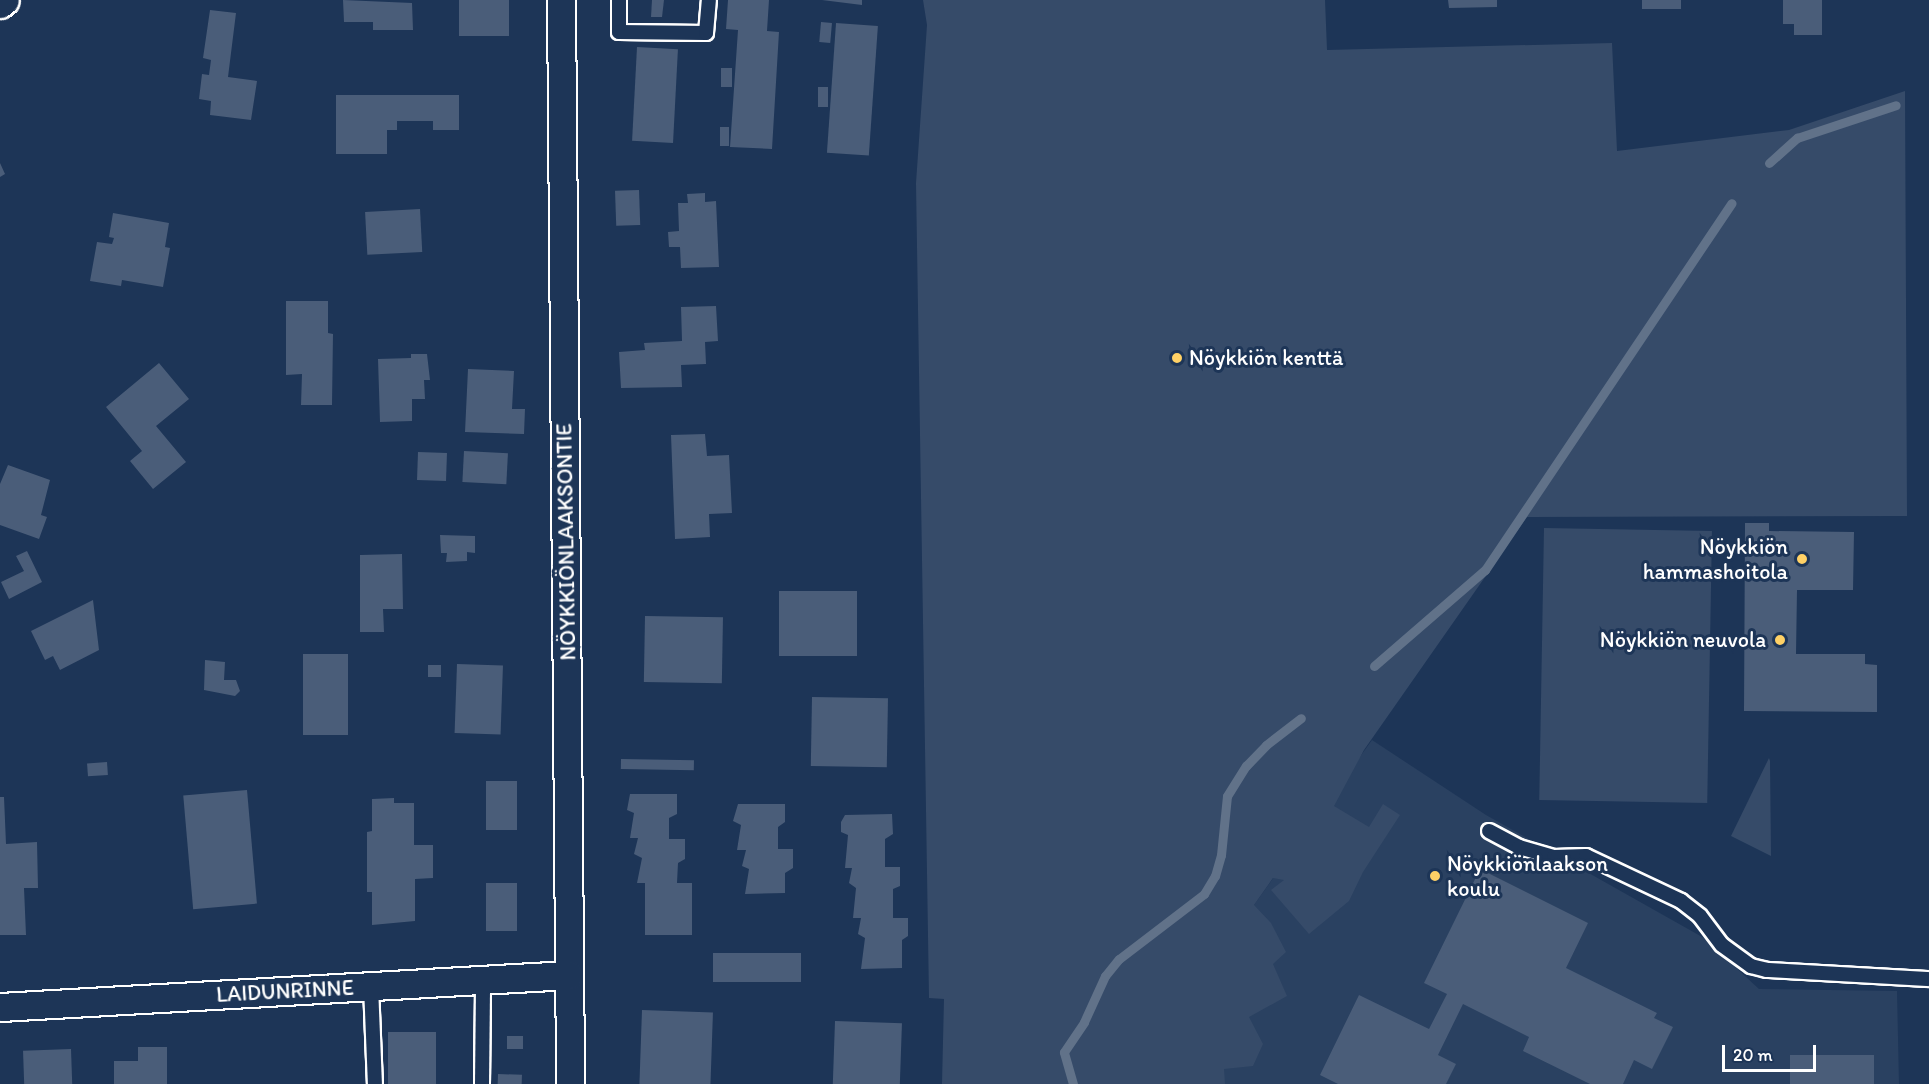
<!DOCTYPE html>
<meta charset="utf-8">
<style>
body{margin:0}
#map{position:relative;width:1929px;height:1084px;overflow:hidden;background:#1d3557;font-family:Itim,sans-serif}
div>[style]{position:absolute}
.built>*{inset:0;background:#2a4161}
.green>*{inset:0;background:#364b69;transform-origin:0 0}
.stream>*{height:9px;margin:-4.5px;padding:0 4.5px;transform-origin:4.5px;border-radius:4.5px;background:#617289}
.building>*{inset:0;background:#4a5d79;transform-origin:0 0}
.roads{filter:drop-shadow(2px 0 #fff) drop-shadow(-2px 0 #fff) drop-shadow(0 2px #fff) drop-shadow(0 -2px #fff)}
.service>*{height:14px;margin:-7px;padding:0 7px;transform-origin:7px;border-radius:7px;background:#1d3557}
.minor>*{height:27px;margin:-13.5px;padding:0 13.5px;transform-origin:13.5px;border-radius:13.5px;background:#1d3557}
.dots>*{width:16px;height:16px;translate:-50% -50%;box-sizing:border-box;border:3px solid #1d3557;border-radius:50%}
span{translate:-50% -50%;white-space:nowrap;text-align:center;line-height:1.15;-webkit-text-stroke:6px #1d3557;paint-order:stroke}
.poi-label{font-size:22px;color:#fff}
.left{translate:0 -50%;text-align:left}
.right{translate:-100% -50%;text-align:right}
.street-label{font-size:22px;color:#fff}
.scale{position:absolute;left:1722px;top:1045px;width:94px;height:27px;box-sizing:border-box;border:3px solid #fff;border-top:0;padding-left:8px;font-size:18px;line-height:21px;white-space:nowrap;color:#fff;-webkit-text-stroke:4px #1d3557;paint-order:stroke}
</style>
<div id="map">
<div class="built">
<div style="clip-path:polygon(1372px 740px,1486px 815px,1704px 938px,1759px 989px,1897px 991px,1899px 1084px,1154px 1084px,1171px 1021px)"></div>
</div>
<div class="green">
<div style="clip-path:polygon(923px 0,1325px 0,1327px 50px,1612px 43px,1617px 151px,1789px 130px,1905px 91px,1907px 516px,1527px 517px,1364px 750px,1334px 806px,1369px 827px,1383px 804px,1400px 815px,1363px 872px,1349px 901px,1309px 934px,1271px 890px,1284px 880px,1273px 878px,1254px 905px,1271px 923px,1286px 952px,1273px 964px,1287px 996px,1249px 1017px,1263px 1044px,1253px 1066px,1224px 1069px,1225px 1084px,942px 1084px,944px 999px,929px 998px,916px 183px,927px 25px)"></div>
<div style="left:1544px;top:528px;width:168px;height:272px;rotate:1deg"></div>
<div style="clip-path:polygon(1769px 758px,1770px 761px,1771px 856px,1731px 836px)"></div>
</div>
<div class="stream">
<div style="left:1769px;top:163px;width:38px;rotate:-42deg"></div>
<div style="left:1797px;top:138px;width:104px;rotate:-18.4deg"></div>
<div style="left:1374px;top:666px;width:147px;rotate:-40.9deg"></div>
<div style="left:1485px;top:570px;width:442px;rotate:-56.1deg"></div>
<div style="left:1073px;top:1084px;width:33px;rotate:-106deg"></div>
<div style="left:1064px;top:1052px;width:36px;rotate:-56deg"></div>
<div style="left:1084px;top:1022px;width:51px;rotate:-65.5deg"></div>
<div style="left:1105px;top:976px;width:22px;rotate:-51deg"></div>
<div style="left:1119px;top:959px;width:107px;rotate:-37.4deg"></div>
<div style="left:1204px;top:894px;width:21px;rotate:-59deg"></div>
<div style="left:1215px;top:876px;width:22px;rotate:-74deg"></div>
<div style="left:1221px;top:855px;width:59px;rotate:-84.2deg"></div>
<div style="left:1227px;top:796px;width:36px;rotate:-58deg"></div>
<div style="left:1246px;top:766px;width:29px;rotate:-46deg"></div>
<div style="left:1266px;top:745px;width:44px;rotate:-37.6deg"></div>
</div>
<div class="building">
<div style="clip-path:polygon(343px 0,412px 3px,413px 30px,373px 30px,373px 22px,344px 22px)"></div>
<div style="left:459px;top:0;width:50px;height:36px"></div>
<div style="clip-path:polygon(652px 0,664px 0,662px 17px,651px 17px)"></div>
<div style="clip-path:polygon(728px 0,769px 0,767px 31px,779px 32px,772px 149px,730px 147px,738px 30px,726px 29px)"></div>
<div style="clip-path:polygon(822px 0,862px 0,862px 5px)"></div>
<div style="clip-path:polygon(1448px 0,1497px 0,1497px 7px,1449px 8px)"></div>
<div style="left:1642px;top:0;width:39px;height:9px"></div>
<div style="clip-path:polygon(1783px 0,1822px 0,1822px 35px,1794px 35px,1794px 24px,1783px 24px)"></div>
<div style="clip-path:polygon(210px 10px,236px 13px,228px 77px,257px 81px,251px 120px,210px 115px,211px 101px,199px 99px,202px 74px,209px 75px,211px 60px,203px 58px)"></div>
<div style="left:821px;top:22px;width:11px;height:20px;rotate:5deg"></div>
<div style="left:836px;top:23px;width:42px;height:130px;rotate:4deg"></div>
<div style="left:637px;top:47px;width:41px;height:94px;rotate:3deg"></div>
<div style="left:721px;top:68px;width:11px;height:19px"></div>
<div style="left:818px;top:87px;width:10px;height:20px"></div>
<div style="clip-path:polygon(336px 95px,459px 95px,459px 130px,433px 130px,433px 121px,397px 121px,397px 130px,387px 130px,387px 154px,336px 154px)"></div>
<div style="left:720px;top:127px;width:9px;height:19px"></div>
<div style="clip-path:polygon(0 163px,5px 174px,0 177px)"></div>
<div style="left:639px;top:190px;width:35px;height:24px;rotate:88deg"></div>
<div style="clip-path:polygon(705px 193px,705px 202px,716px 201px,719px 267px,681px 268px,680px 247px,669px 247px,668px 232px,679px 231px,678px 203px,688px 203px,687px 194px)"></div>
<div style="left:420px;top:209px;width:43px;height:55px;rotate:87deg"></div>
<div style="clip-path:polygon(113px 213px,169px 223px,165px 247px,170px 248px,163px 287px,122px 280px,121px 286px,90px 281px,97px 242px,112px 244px,114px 238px,109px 237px)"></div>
<div style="clip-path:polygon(286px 301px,328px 301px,328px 333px,333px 334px,332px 405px,301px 405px,302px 374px,286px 375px)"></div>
<div style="clip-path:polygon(716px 306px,718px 341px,705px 342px,706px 364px,681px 365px,682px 387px,621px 388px,619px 352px,645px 350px,644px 343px,682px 341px,681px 307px)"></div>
<div style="clip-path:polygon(411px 354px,427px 354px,430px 380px,424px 380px,425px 399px,412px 399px,412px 421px,380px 422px,378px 359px,411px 358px)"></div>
<div style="clip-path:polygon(159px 363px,189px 399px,156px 426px,186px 462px,153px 489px,130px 461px,142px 451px,106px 407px)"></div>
<div style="clip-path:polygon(468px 369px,514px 371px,512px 409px,525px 409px,524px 434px,465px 432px)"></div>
<div style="clip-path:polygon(705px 434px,707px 456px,729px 455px,732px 513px,709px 514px,710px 537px,675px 539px,671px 435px)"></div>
<div style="left:464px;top:451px;width:44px;height:31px;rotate:3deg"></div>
<div style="left:418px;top:452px;width:29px;height:28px;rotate:2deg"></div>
<div style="clip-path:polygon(8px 465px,50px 480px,41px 515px,47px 517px,39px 539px,0 525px,0 484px)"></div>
<div style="clip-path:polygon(1745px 523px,1769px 523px,1769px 531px,1854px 532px,1853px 590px,1797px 590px,1796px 654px,1865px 654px,1865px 664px,1877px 665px,1877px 712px,1744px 711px)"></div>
<div style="clip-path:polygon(440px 535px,475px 536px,475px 553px,467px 552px,467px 561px,446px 562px,447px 553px,441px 553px)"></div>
<div style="clip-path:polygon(27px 551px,42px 582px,9px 599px,1px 582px,24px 571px,16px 556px)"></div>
<div style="clip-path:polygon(402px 554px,403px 609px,383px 609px,384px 632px,360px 632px,360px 555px)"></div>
<div style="left:779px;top:591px;width:78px;height:65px"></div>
<div style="clip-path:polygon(93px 600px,99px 650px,60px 670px,53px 656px,45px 660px,31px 631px)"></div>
<div style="left:645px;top:616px;width:78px;height:66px;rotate:1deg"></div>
<div style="left:348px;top:654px;width:81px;height:45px;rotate:90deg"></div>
<div style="clip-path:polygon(205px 660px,225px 662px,224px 680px,236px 680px,240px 691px,235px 696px,204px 690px)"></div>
<div style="left:457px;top:664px;width:46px;height:69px;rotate:2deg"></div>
<div style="left:441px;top:665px;width:12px;height:13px;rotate:90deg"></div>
<div style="left:812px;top:697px;width:76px;height:69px;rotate:1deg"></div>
<div style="left:621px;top:759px;width:73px;height:10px;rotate:1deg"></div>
<div style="left:107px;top:762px;width:13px;height:20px;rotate:86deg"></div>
<div style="left:486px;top:781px;width:31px;height:49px"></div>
<div style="left:247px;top:790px;width:114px;height:64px;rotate:85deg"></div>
<div style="clip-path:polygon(630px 794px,677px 794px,677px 814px,669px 818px,669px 839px,685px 839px,685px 859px,678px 863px,677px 883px,692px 883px,692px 935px,645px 935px,645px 883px,637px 883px,642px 858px,634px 854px,638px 838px,630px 838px,634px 813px,627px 810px)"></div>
<div style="clip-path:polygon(0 797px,4px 797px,6px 844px,37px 842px,38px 888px,24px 888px,26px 935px,0 935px)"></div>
<div style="clip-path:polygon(394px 798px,394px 803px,414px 803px,414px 845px,433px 845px,433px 878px,415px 879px,415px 921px,372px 925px,372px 892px,367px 892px,367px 832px,372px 831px,372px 799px)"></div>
<div style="clip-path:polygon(738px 804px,785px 804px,785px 822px,778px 827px,778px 849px,793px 849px,793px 868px,785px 873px,785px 893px,745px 894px,749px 869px,742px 866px,746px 850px,737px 850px,741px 825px,733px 821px)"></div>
<div style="clip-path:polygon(892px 814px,893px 834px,885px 839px,885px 867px,900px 867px,900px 886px,893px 889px,893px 918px,908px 918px,908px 936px,902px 940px,902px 968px,861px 969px,865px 938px,858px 934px,861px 918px,853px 918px,856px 888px,849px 883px,852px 868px,845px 868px,848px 835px,841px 832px,841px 822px,845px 815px)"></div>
<div style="clip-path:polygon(1480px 869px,1588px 923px,1566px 968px,1657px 1013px,1654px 1018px,1673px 1027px,1652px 1069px,1634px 1060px,1623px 1084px,1590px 1084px,1523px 1051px,1529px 1037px,1463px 1004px,1438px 1055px,1456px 1064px,1446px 1084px,1338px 1084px,1320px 1075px,1359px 995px,1429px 1029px,1447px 994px,1424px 983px)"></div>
<div style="left:486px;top:883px;width:31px;height:48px"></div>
<div style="left:713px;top:953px;width:88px;height:29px"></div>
<div style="left:642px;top:1010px;width:71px;height:74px;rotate:2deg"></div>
<div style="left:835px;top:1021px;width:67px;height:63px;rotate:2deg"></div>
<div style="left:388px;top:1032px;width:48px;height:52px"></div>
<div style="left:507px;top:1036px;width:16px;height:13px"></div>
<div style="clip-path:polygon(138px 1047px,167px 1047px,167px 1084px,114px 1084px,114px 1061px,138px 1061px)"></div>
<div style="left:71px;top:1049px;width:35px;height:48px;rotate:88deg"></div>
<div style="left:1790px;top:1055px;width:84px;height:29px"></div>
<div style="left:498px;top:1074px;width:24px;height:10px;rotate:2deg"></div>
</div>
<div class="roads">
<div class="service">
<div style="left:619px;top:0;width:32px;rotate:90deg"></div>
<div style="left:619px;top:32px;width:87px;rotate:0.7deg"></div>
<div style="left:706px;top:33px;width:33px;rotate:-85deg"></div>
<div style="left:1489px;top:831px;width:34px;rotate:28deg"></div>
<div style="left:1519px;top:847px;width:36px;rotate:16deg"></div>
<div style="left:1554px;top:857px;width:32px;rotate:-2deg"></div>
<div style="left:1586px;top:856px;width:105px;rotate:25.3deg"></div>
<div style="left:1681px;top:901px;width:24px;rotate:38deg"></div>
<div style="left:1700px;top:916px;width:36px;rotate:53deg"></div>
<div style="left:1722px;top:945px;width:36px;rotate:36deg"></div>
<div style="left:1751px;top:966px;width:16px;rotate:14deg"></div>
<div style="left:1767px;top:970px;width:162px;rotate:3.2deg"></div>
<div style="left:371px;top:986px;width:98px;rotate:87.7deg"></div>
<div style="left:482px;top:1084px;width:104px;rotate:-89.4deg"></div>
</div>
<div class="minor">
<div style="left:561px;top:0;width:1084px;rotate:89.52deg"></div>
<div style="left:0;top:4px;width:6px;rotate:-39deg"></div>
<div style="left:0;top:1007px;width:570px;rotate:-3.22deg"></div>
</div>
</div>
<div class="dots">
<div style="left:1177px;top:358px;background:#ffd166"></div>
<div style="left:1802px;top:559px;background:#ffd166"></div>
<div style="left:1780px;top:640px;background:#ffd166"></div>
<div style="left:1435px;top:876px;background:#ffd166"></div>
</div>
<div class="poi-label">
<span class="left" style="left:1189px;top:358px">Nöykkiön kenttä</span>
<span class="right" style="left:1788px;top:559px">Nöykkiön<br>hammashoitola</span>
<span class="right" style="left:1766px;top:640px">Nöykkiön neuvola</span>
<span class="left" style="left:1447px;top:876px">Nöykkiönlaakson<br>koulu</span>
</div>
<div class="street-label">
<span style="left:566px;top:542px;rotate:-91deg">NÖYKKIÖNLAAKSONTIE</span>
<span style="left:285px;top:991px;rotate:-3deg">LAIDUNRINNE</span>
</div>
<div class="scale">20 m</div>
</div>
